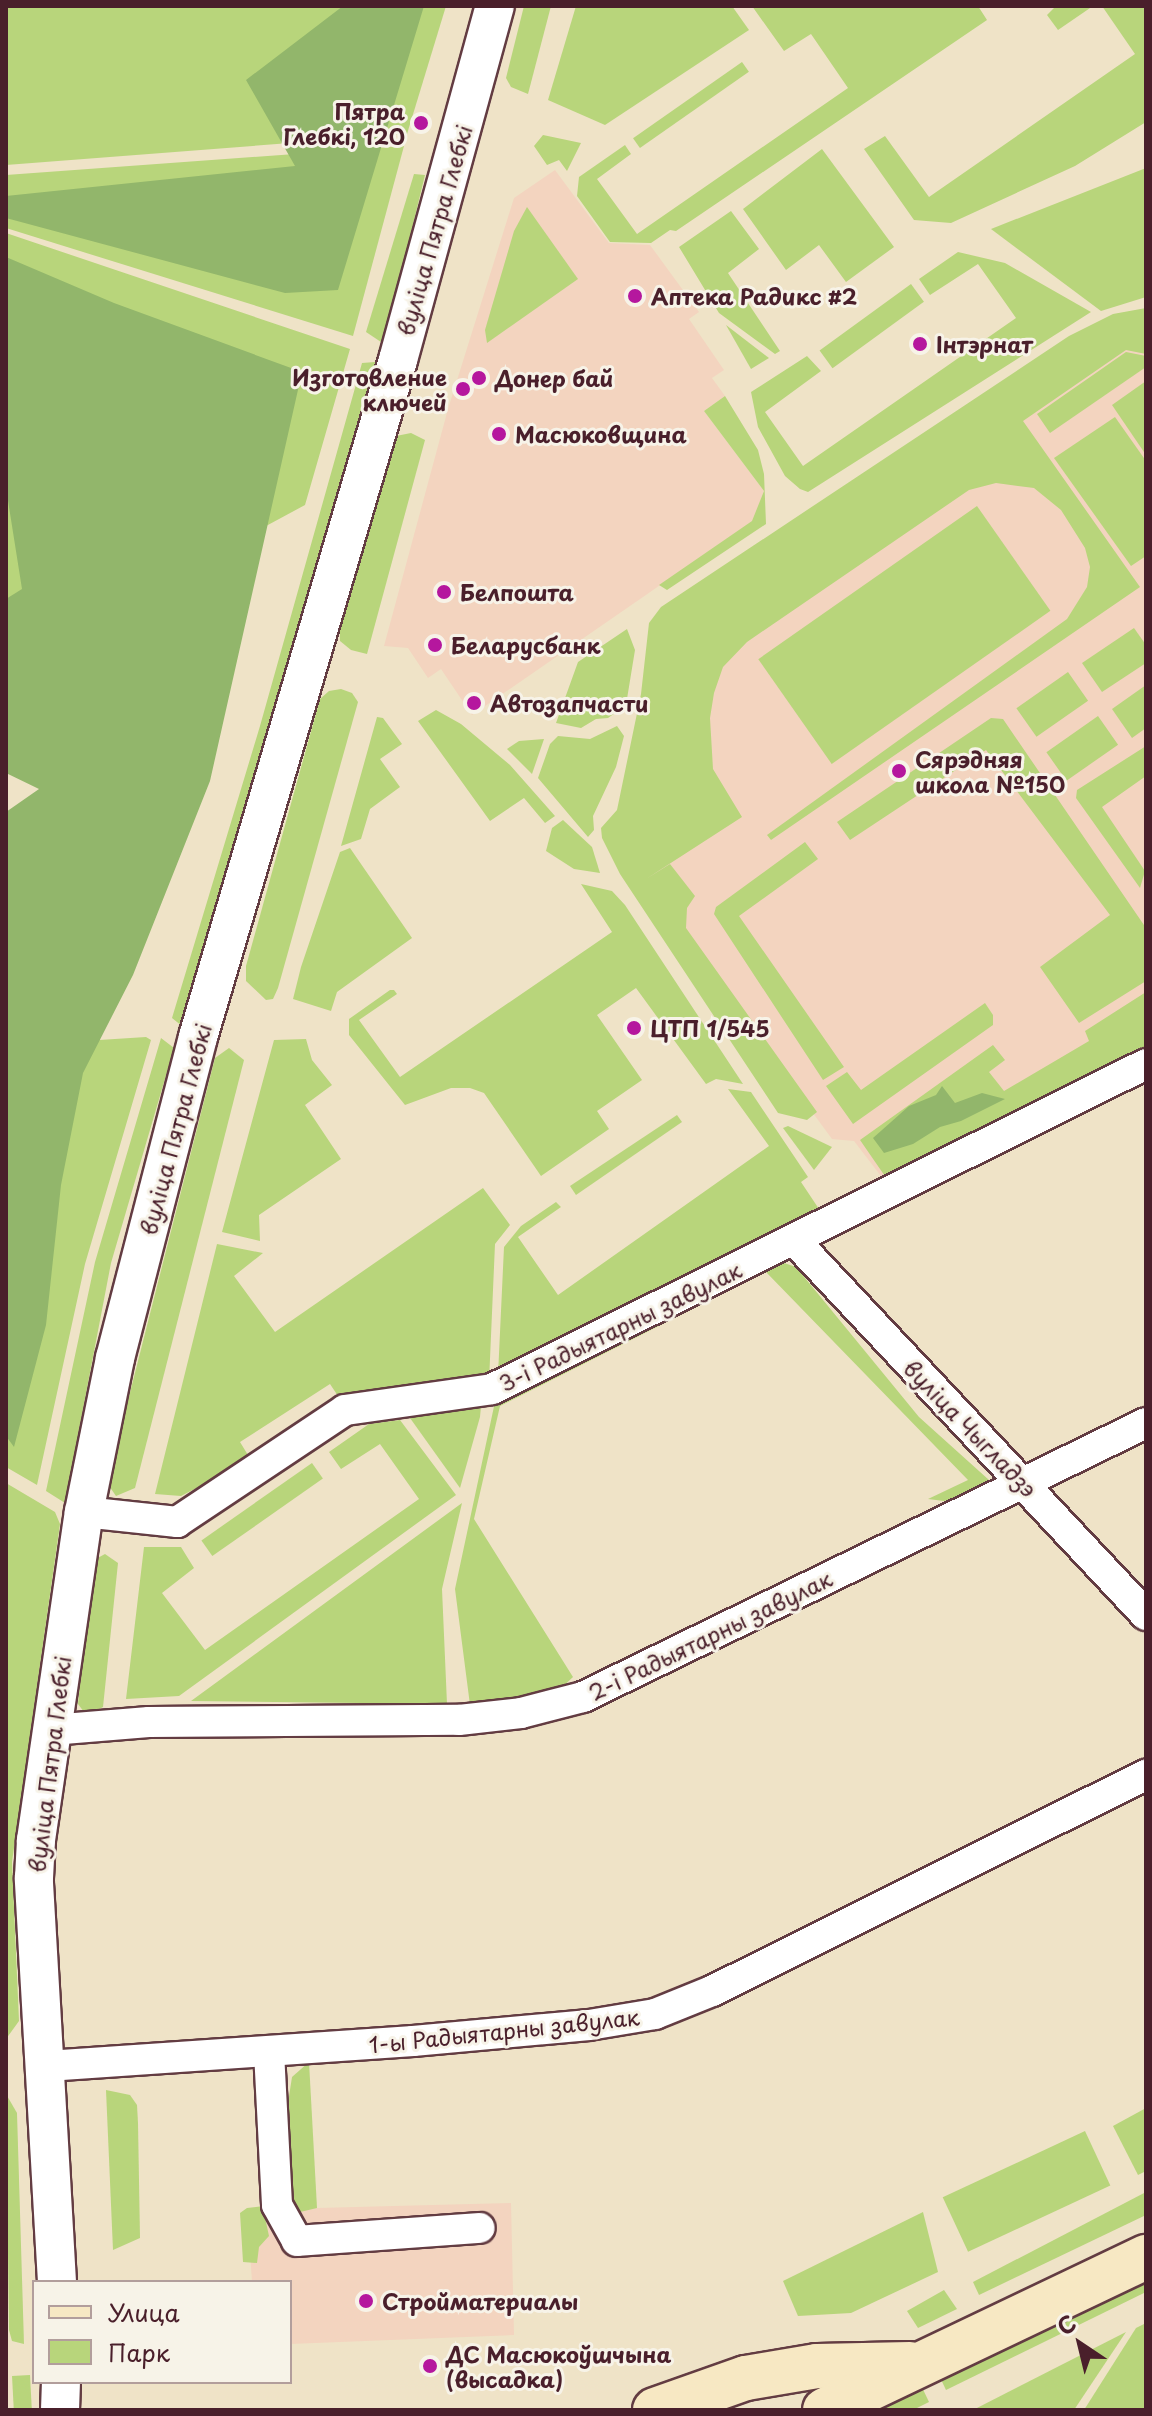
<!DOCTYPE html>
<meta charset="utf-8">
<style>
body{margin:0}
#map{position:relative;width:1152px;height:2416px;overflow:hidden;background:#efe3c7;font-family:"Playpen Sans",sans-serif}
div>[style]{position:absolute}
.built>*{inset:0;background:#f3d4bf}
.green>*{inset:0;background:#b8d57b;transform-origin:0 0}
.forest>*{inset:0;background:#92b66b}
.roads{filter:drop-shadow(2px 0 #633c42) drop-shadow(-2px 0 #633c42) drop-shadow(0 2px #633c42) drop-shadow(0 -2px #633c42)}
.minor>*{height:30px;margin:-15px;padding:0 15px;transform-origin:15px;border-radius:15px;background:#fff}
.tertiary>*{height:38px;margin:-19px;padding:0 19px;transform-origin:19px;border-radius:19px;background:#fff}
.secondary>*{height:44px;margin:-22px;padding:0 22px;transform-origin:22px;border-radius:22px;background:#f7e8c3}
.dots>*{width:22px;height:22px;translate:-50% -50%;box-sizing:border-box;border:4px solid #f7f3e8;border-radius:50%}
span{translate:-50% -50%;white-space:nowrap;text-align:center;line-height:1.15;-webkit-text-stroke:6px #f7f3e8;paint-order:stroke}
.poi-label{font-size:22px;color:#4a1f2b;font-weight:700}
.right{translate:-100% -50%;text-align:right}
.left{translate:0 -50%;text-align:left}
.street-label{font-size:22px;color:#4a1f2b}
.frame{position:absolute;inset:0;border:8px solid #4a1f2b;pointer-events:none}
.legend{position:absolute;left:32px;top:2280px;width:260px;height:104px;box-sizing:border-box;background:#f7f3e8;border:2px solid #b29e9c;margin:0;padding:10px 14px;list-style:none;font-size:24px;color:#4a1f2b}
.legend li{display:flex;align-items:center;gap:16px;height:40px}
.legend b{width:40px;border:2px solid #b29e9c}
.north{position:absolute;left:1040px;top:2304px;width:80px;height:80px;-webkit-text-stroke:6px #f7f3e8;paint-order:stroke;rotate:325deg;font-size:22px;font-weight:700;line-height:32px;text-align:center;color:#4a1f2b}
.north::after{content:'';display:block;margin:auto;width:28px;height:36px;background:#4a1f2b;clip-path:polygon(50% 0,100% 100%,50% 72%,0 100%)}
</style>
<div id="map">
<div class="built">
<div style="clip-path:polygon(555px 170px,609px 243px,650px 245px,699px 312px,689px 319px,724px 370px,712px 378px,725px 396px,704px 411px,764px 491px,753px 521px,472px 715px,441px 669px,428px 678px,408px 648px,384px 646px,448px 409px,514px 198px)"></div>
<div style="clip-path:polygon(1127px 339px,1146px 339px,1146px 1027px,884px 1180px,854px 1141px,832px 1139px,641px 879px,662px 663px)"></div>
<div style="clip-path:polygon(511px 2203px,514px 2335px,290px 2344px,290px 2282px,252px 2282px,248px 2221px,277px 2205px,317px 2208px)"></div>
</div>
<div class="green">
<div style="clip-path:polygon(6px 6px,446px 6px,407px 134px,6px 165px)"></div>
<div style="clip-path:polygon(524px 6px,551px 6px,528px 94px,511px 87px,506px 78px)"></div>
<div style="clip-path:polygon(576px 6px,732px 6px,749px 30px,605px 125px,548px 100px)"></div>
<div style="clip-path:polygon(752px 6px,978px 6px,987px 20px,676px 231px,670px 230px,651px 243px,610px 242px,577px 196px,579px 177px,625px 145px,631px 154px,597px 179px,637px 234px,848px 88px,811px 34px,784px 51px)"></div>
<div style="clip-path:polygon(1056px 6px,1093px 6px,1058px 30px,1047px 15px)"></div>
<div style="clip-path:polygon(1102px 6px,1146px 6px,1146px 122px,1075px 166px,951px 223px,914px 220px,864px 149px,885px 136px,929px 197px,1135px 54px)"></div>
<div style="left:742px;top:62px;width:12px;height:133px;rotate:55deg"></div>
<div style="clip-path:polygon(543px 135px,581px 143px,567px 171px,559px 160px,547px 165px,534px 146px)"></div>
<div style="clip-path:polygon(404px 146px,353px 336px,6px 228px,6px 175px)"></div>
<div style="clip-path:polygon(822px 149px,894px 247px,846px 282px,819px 245px,786px 270px,743px 209px)"></div>
<div style="clip-path:polygon(1146px 168px,1146px 297px,1101px 311px,991px 229px)"></div>
<div style="clip-path:polygon(414px 174px,425px 175px,384px 344px,366px 332px)"></div>
<div style="clip-path:polygon(527px 207px,578px 279px,487px 343px,485px 330px,514px 231px)"></div>
<div style="clip-path:polygon(731px 211px,759px 249px,728px 273px,780px 351px,775px 354px,719px 313px,679px 247px)"></div>
<div style="clip-path:polygon(6px 233px,350px 349px,305px 505px,119px 605px,6px 675px)"></div>
<div style="clip-path:polygon(958px 252px,1005px 263px,1091px 312px,808px 492px,800px 489px,785px 476px,758px 427px,751px 392px,807px 356px,821px 371px,765px 412px,803px 466px,1016px 318px,978px 264px,930px 295px,919px 279px)"></div>
<div style="left:911px;top:284px;width:22px;height:113px;rotate:54deg"></div>
<div style="clip-path:polygon(1146px 308px,1146px 354px,1126px 350px,1023px 421px,1140px 587px,771px 840px,767px 835px,1067px 619px,1087px 587px,1090px 567px,1085px 548px,1061px 510px,1034px 488px,996px 483px,969px 490px,747px 642px,723px 667px,714px 693px,710px 718px,713px 769px,742px 817px,646px 879px,670px 864px,695px 896px,687px 908px,686px 928px,817px 1112px,807px 1120px,778px 1113px,620px 874px,602px 838px,601px 828px,617px 810px,641px 694px,649px 623px,661px 607px,1069px 336px,1113px 314px)"></div>
<div style="clip-path:polygon(726px 325px,769px 358px,751px 369px)"></div>
<div style="clip-path:polygon(1126px 352px,1146px 356px,1146px 367px,1050px 433px,1037px 414px)"></div>
<div style="clip-path:polygon(375px 362px,378px 367px,187px 1030px,172px 1018px,260px 726px,362px 363px)"></div>
<div style="clip-path:polygon(1146px 381px,1146px 455px,1112px 405px)"></div>
<div style="clip-path:polygon(725px 396px,758px 450px,764px 474px,766px 524px,667px 590px,659px 585px,752px 521px,764px 491px,704px 411px)"></div>
<div style="clip-path:polygon(1115px 417px,1146px 461px,1146px 556px,1131px 566px,1054px 458px)"></div>
<div style="clip-path:polygon(411px 433px,425px 440px,367px 654px,351px 650px,340px 641px,340px 624px,389px 448px,396px 436px)"></div>
<div style="left:977px;top:506px;width:128px;height:267px;rotate:55deg"></div>
<div style="clip-path:polygon(1134px 628px,1146px 645px,1146px 663px,1102px 692px,1082px 663px)"></div>
<div style="clip-path:polygon(627px 629px,635px 650px,626px 705px,608px 718px,596px 719px,581px 728px,556px 723px,578px 662px)"></div>
<div style="left:1068px;top:672px;width:35px;height:63px;rotate:55deg"></div>
<div style="clip-path:polygon(1146px 685px,1146px 728px,1132px 738px,1112px 709px)"></div>
<div style="clip-path:polygon(341px 689px,352px 693px,358px 702px,278px 988px,273px 999px,266px 1000px,246px 981px,246px 966px,320px 699px,329px 691px)"></div>
<div style="clip-path:polygon(436px 710px,461px 724px,510px 765px,555px 816px,545px 823px,524px 798px,490px 821px,418px 721px)"></div>
<div style="left:1098px;top:716px;width:35px;height:63px;rotate:55deg"></div>
<div style="clip-path:polygon(377px 717px,383px 718px,402px 744px,380px 759px,400px 787px,370px 809px,361px 839px,341px 846px)"></div>
<div style="clip-path:polygon(991px 718px,1003px 719px,1146px 928px,1146px 981px,1079px 1023px,1040px 967px,1110px 915px,986px 750px,850px 840px,837px 822px)"></div>
<div style="clip-path:polygon(617px 726px,624px 736px,616px 767px,593px 816px,594px 830px,588px 837px,538px 778px,550px 744px,558px 736px,590px 739px)"></div>
<div style="clip-path:polygon(544px 739px,532px 774px,507px 749px,519px 741px)"></div>
<div style="clip-path:polygon(1146px 746px,1146px 776px,1102px 807px,1145px 871px,1140px 888px,1076px 798px,1077px 790px)"></div>
<div style="clip-path:polygon(563px 820px,592px 847px,600px 873px,574px 869px,546px 851px,552px 828px)"></div>
<div style="clip-path:polygon(805px 842px,818px 859px,739px 916px,844px 1067px,823px 1080px,714px 914px,716px 907px)"></div>
<div style="clip-path:polygon(350px 848px,412px 938px,337px 992px,331px 1011px,293px 999px,301px 967px,340px 852px)"></div>
<div style="clip-path:polygon(581px 884px,612px 891px,625px 905px,743px 1084px,716px 1079px,706px 1084px,636px 988px,597px 1015px,642px 1080px,597px 1111px,609px 1129px,541px 1176px,484px 1093px,470px 1088px,451px 1088px,405px 1105px,349px 1035px,349px 1019px,390px 990px,394px 990px,397px 994px,359px 1020px,400px 1077px,612px 932px)"></div>
<div style="clip-path:polygon(1146px 992px,1146px 1047px,953px 1144px,889px 1182px,860px 1140px,993px 1045px,1005px 1060px,989px 1072px,1004px 1091px,1089px 1041px,1085px 1031px)"></div>
<div style="clip-path:polygon(985px 1003px,993px 1015px,993px 1025px,853px 1124px,826px 1086px,847px 1072px,861px 1090px)"></div>
<div style="clip-path:polygon(146px 1037px,151px 1040px,85px 1264px,37px 1485px,6px 1467px,6px 1046px)"></div>
<div style="clip-path:polygon(161px 1038px,174px 1048px,111px 1263px,65px 1503px,46px 1491px,95px 1262px)"></div>
<div style="clip-path:polygon(306px 1039px,312px 1060px,332px 1085px,305px 1105px,341px 1159px,259px 1215px,260px 1241px,222px 1232px,274px 1040px)"></div>
<div style="clip-path:polygon(229px 1048px,244px 1060px,135px 1488px,116px 1496px,107px 1483px,215px 1058px)"></div>
<div style="clip-path:polygon(728px 1089px,751px 1092px,808px 1177px,801px 1182px,819px 1209px,810px 1218px,498px 1375px,504px 1247px,521px 1226px,556px 1202px,561px 1207px,518px 1237px,558px 1295px,769px 1146px)"></div>
<div style="clip-path:polygon(677px 1115px,682px 1122px,576px 1195px,570px 1186px)"></div>
<div style="clip-path:polygon(788px 1126px,832px 1147px,814px 1170px,783px 1128px)"></div>
<div style="clip-path:polygon(483px 1188px,510px 1225px,495px 1244px,489px 1382px,342px 1402px,330px 1384px,240px 1442px,251px 1460px,181px 1496px,155px 1494px,217px 1244px,263px 1253px,234px 1276px,275px 1332px)"></div>
<div style="clip-path:polygon(772px 1259px,796px 1267px,919px 1417px,989px 1480px,983px 1490px,944px 1501px,928px 1499px,968px 1480px,766px 1272px,500px 1406px,474px 1519px,573px 1677px,557px 1692px,470px 1705px,455px 1589px,496px 1397px)"></div>
<div style="clip-path:polygon(481px 1406px,480px 1417px,460px 1488px,410px 1418px,414px 1412px)"></div>
<div style="clip-path:polygon(400px 1420px,456px 1495px,179px 1696px,126px 1699px,144px 1547px,181px 1547px,194px 1568px,162px 1593px,205px 1650px,419px 1499px,380px 1444px,341px 1469px,329px 1452px,369px 1424px)"></div>
<div style="left:312px;top:1463px;width:19px;height:135px;rotate:55deg"></div>
<div style="clip-path:polygon(6px 1483px,55px 1512px,60px 1524px,12px 1862px,19px 2021px,6px 2039px)"></div>
<div style="clip-path:polygon(462px 1503px,442px 1589px,447px 1704px,191px 1701px)"></div>
<div style="clip-path:polygon(105px 1554px,118px 1563px,103px 1707px,91px 1713px,84px 1712px,78px 1704px,92px 1561px)"></div>
<div style="clip-path:polygon(309px 2062px,317px 2208px,300px 2212px,292px 2200px,285px 2122px,292px 2077px)"></div>
<div style="clip-path:polygon(106px 2090px,130px 2095px,137px 2105px,138px 2123px,140px 2238px,113px 2250px)"></div>
<div style="clip-path:polygon(6px 2094px,17px 2113px,24px 2344px,12px 2341px,9px 2330px)"></div>
<div style="clip-path:polygon(1146px 2108px,1146px 2171px,1138px 2175px,1113px 2126px)"></div>
<div style="left:1085px;top:2131px;width:60px;height:157px;rotate:65deg"></div>
<div style="clip-path:polygon(1146px 2192px,1146px 2215px,979px 2295px,973px 2282px)"></div>
<div style="clip-path:polygon(271px 2205px,264px 2213px,269px 2236px,259px 2247px,257px 2263px,243px 2262px,240px 2213px,247px 2208px)"></div>
<div style="clip-path:polygon(923px 2212px,938px 2272px,851px 2313px,798px 2316px,783px 2281px)"></div>
<div style="clip-path:polygon(1146px 2269px,1146px 2292px,946px 2390px,936px 2369px)"></div>
<div style="clip-path:polygon(944px 2290px,957px 2309px,918px 2328px,907px 2311px)"></div>
<div style="clip-path:polygon(1146px 2323px,1146px 2410px,1084px 2410px,1136px 2328px)"></div>
<div style="clip-path:polygon(1126px 2332px,1074px 2410px,973px 2410px)"></div>
<div style="left:30px;top:2375px;width:35px;height:18px;rotate:87deg"></div>
<div style="clip-path:polygon(919px 2381px,929px 2402px,913px 2410px,858px 2410px)"></div>
</div>
<div class="forest">
<div style="clip-path:polygon(343px 6px,424px 6px,338px 290px,285px 293px,6px 218px,6px 196px,295px 166px,246px 80px)"></div>
<div style="clip-path:polygon(6px 257px,114px 303px,302px 372px,210px 781px,133px 975px,83px 1073px,61px 1185px,46px 1325px,14px 1447px,6px 1436px,6px 812px,39px 789px,6px 773px,6px 599px,22px 589px,6px 488px)"></div>
<div style="clip-path:polygon(942px 1086px,955px 1103px,982px 1093px,1005px 1099px,961px 1121px,940px 1127px,913px 1144px,884px 1153px,873px 1138px,909px 1106px,936px 1095px)"></div>
</div>
<div class="roads">
<div class="minor">
<div style="left:795px;top:1241px;width:513px;rotate:46.82deg"></div>
<div style="left:84px;top:1512px;width:94px;rotate:6.1deg"></div>
<div style="left:177px;top:1522px;width:202px;rotate:-33.7deg"></div>
<div style="left:345px;top:1410px;width:148px;rotate:-8.1deg"></div>
<div style="left:492px;top:1389px;width:730px;rotate:-26.42deg"></div>
<div style="left:51px;top:1730px;width:98px;rotate:-4.7deg"></div>
<div style="left:149px;top:1722px;width:310px;rotate:-0.4deg"></div>
<div style="left:459px;top:1720px;width:62px;rotate:-6.4deg"></div>
<div style="left:521px;top:1713px;width:64px;rotate:-14.5deg"></div>
<div style="left:583px;top:1697px;width:626px;rotate:-25.95deg"></div>
<div style="left:269px;top:2052px;width:153px;rotate:87deg"></div>
<div style="left:277px;top:2205px;width:41px;rotate:60.9deg"></div>
<div style="left:297px;top:2241px;width:183px;rotate:-4.1deg"></div>
<div style="left:47px;top:2066px;width:367px;rotate:-3.9deg"></div>
<div style="left:413px;top:2041px;width:177px;rotate:-5.2deg"></div>
<div style="left:589px;top:2025px;width:67px;rotate:-9.5deg"></div>
<div style="left:655px;top:2014px;width:61px;rotate:-22deg"></div>
<div style="left:712px;top:1991px;width:485px;rotate:-26.5deg"></div>
</div>
<div class="tertiary">
<div style="left:57px;top:2282px;width:405px;rotate:-93.3deg"></div>
<div style="left:34px;top:1878px;width:38px;rotate:-87deg"></div>
<div style="left:36px;top:1840px;width:331px;rotate:-81.7deg"></div>
<div style="left:84px;top:1512px;width:157px;rotate:-78.6deg"></div>
<div style="left:115px;top:1358px;width:332px;rotate:-75.5deg"></div>
<div style="left:198px;top:1037px;width:706px;rotate:-73.54deg"></div>
<div style="left:398px;top:360px;width:367px;rotate:-74.7deg"></div>
<div style="left:60px;top:2410px;width:28px;rotate:-88deg"></div>
</div>
<div class="secondary">
<div style="left:655px;top:2410px;width:96px;rotate:-19.4deg"></div>
<div style="left:746px;top:2378px;width:72px;rotate:-9.6deg"></div>
<div style="left:817px;top:2366px;width:93px;rotate:-1.2deg"></div>
<div style="left:825px;top:2410px;width:356px;rotate:-25.5deg"></div>
</div>
</div>
<div class="dots">
<div style="left:421px;top:123px;background:#b5179e"></div>
<div style="left:635px;top:296px;background:#b5179e"></div>
<div style="left:920px;top:344px;background:#b5179e"></div>
<div style="left:479px;top:378px;background:#b5179e"></div>
<div style="left:463px;top:389px;background:#b5179e"></div>
<div style="left:499px;top:434px;background:#b5179e"></div>
<div style="left:444px;top:592px;background:#b5179e"></div>
<div style="left:435px;top:645px;background:#b5179e"></div>
<div style="left:474px;top:703px;background:#b5179e"></div>
<div style="left:899px;top:771px;background:#b5179e"></div>
<div style="left:634px;top:1028px;background:#b5179e"></div>
<div style="left:366px;top:2301px;background:#b5179e"></div>
<div style="left:430px;top:2366px;background:#b5179e"></div>
</div>
<div class="poi-label">
<span class="right" style="left:405px;top:123px">Пятра<br>Глебкі, 120</span>
<span class="left" style="left:651px;top:296px">Аптека Радикс #2</span>
<span class="left" style="left:936px;top:344px">Інтэрнат</span>
<span class="right" style="left:447px;top:389px">Изготовление<br>ключей</span>
<span class="left" style="left:495px;top:378px">Донер бай</span>
<span class="left" style="left:515px;top:434px">Масюковщина</span>
<span class="left" style="left:460px;top:592px">Белпошта</span>
<span class="left" style="left:451px;top:645px">Беларусбанк</span>
<span class="left" style="left:490px;top:703px">Автозапчасти</span>
<span class="left" style="left:915px;top:771px">Сярэдняя<br>школа №150</span>
<span class="left" style="left:650px;top:1028px">ЦТП 1/545</span>
<span class="left" style="left:382px;top:2301px">Стройматериалы</span>
<span class="left" style="left:446px;top:2366px">ДС Масюкоўшчына<br>(высадка)</span>
</div>
<div class="street-label">
<span style="left:434px;top:230px;rotate:-74deg">вуліца Пятра Глебкі</span>
<span style="left:175px;top:1129px;rotate:-75deg">вуліца Пятра Глебкі</span>
<span style="left:620px;top:1326px;rotate:-26deg">3-і Радыятарны завулак</span>
<span style="left:971px;top:1428px;rotate:46deg">вуліца Чыгладзэ</span>
<span style="left:710px;top:1635px;rotate:-26deg">2-і Радыятарны завулак</span>
<span style="left:49px;top:1764px;rotate:-83deg">вуліца Пятра Глебкі</span>
<span style="left:504px;top:2030px;rotate:-6deg">1-ы Радыятарны завулак</span>
</div>
<div class="frame"></div>
<ul class="legend">
<li><b style="height:10px;background:#f7e8c3"></b>Улица</li>
<li><b style="height:22px;background:#b8d57b"></b>Парк</li>
</ul>
<div class="north">С</div>
</div>
